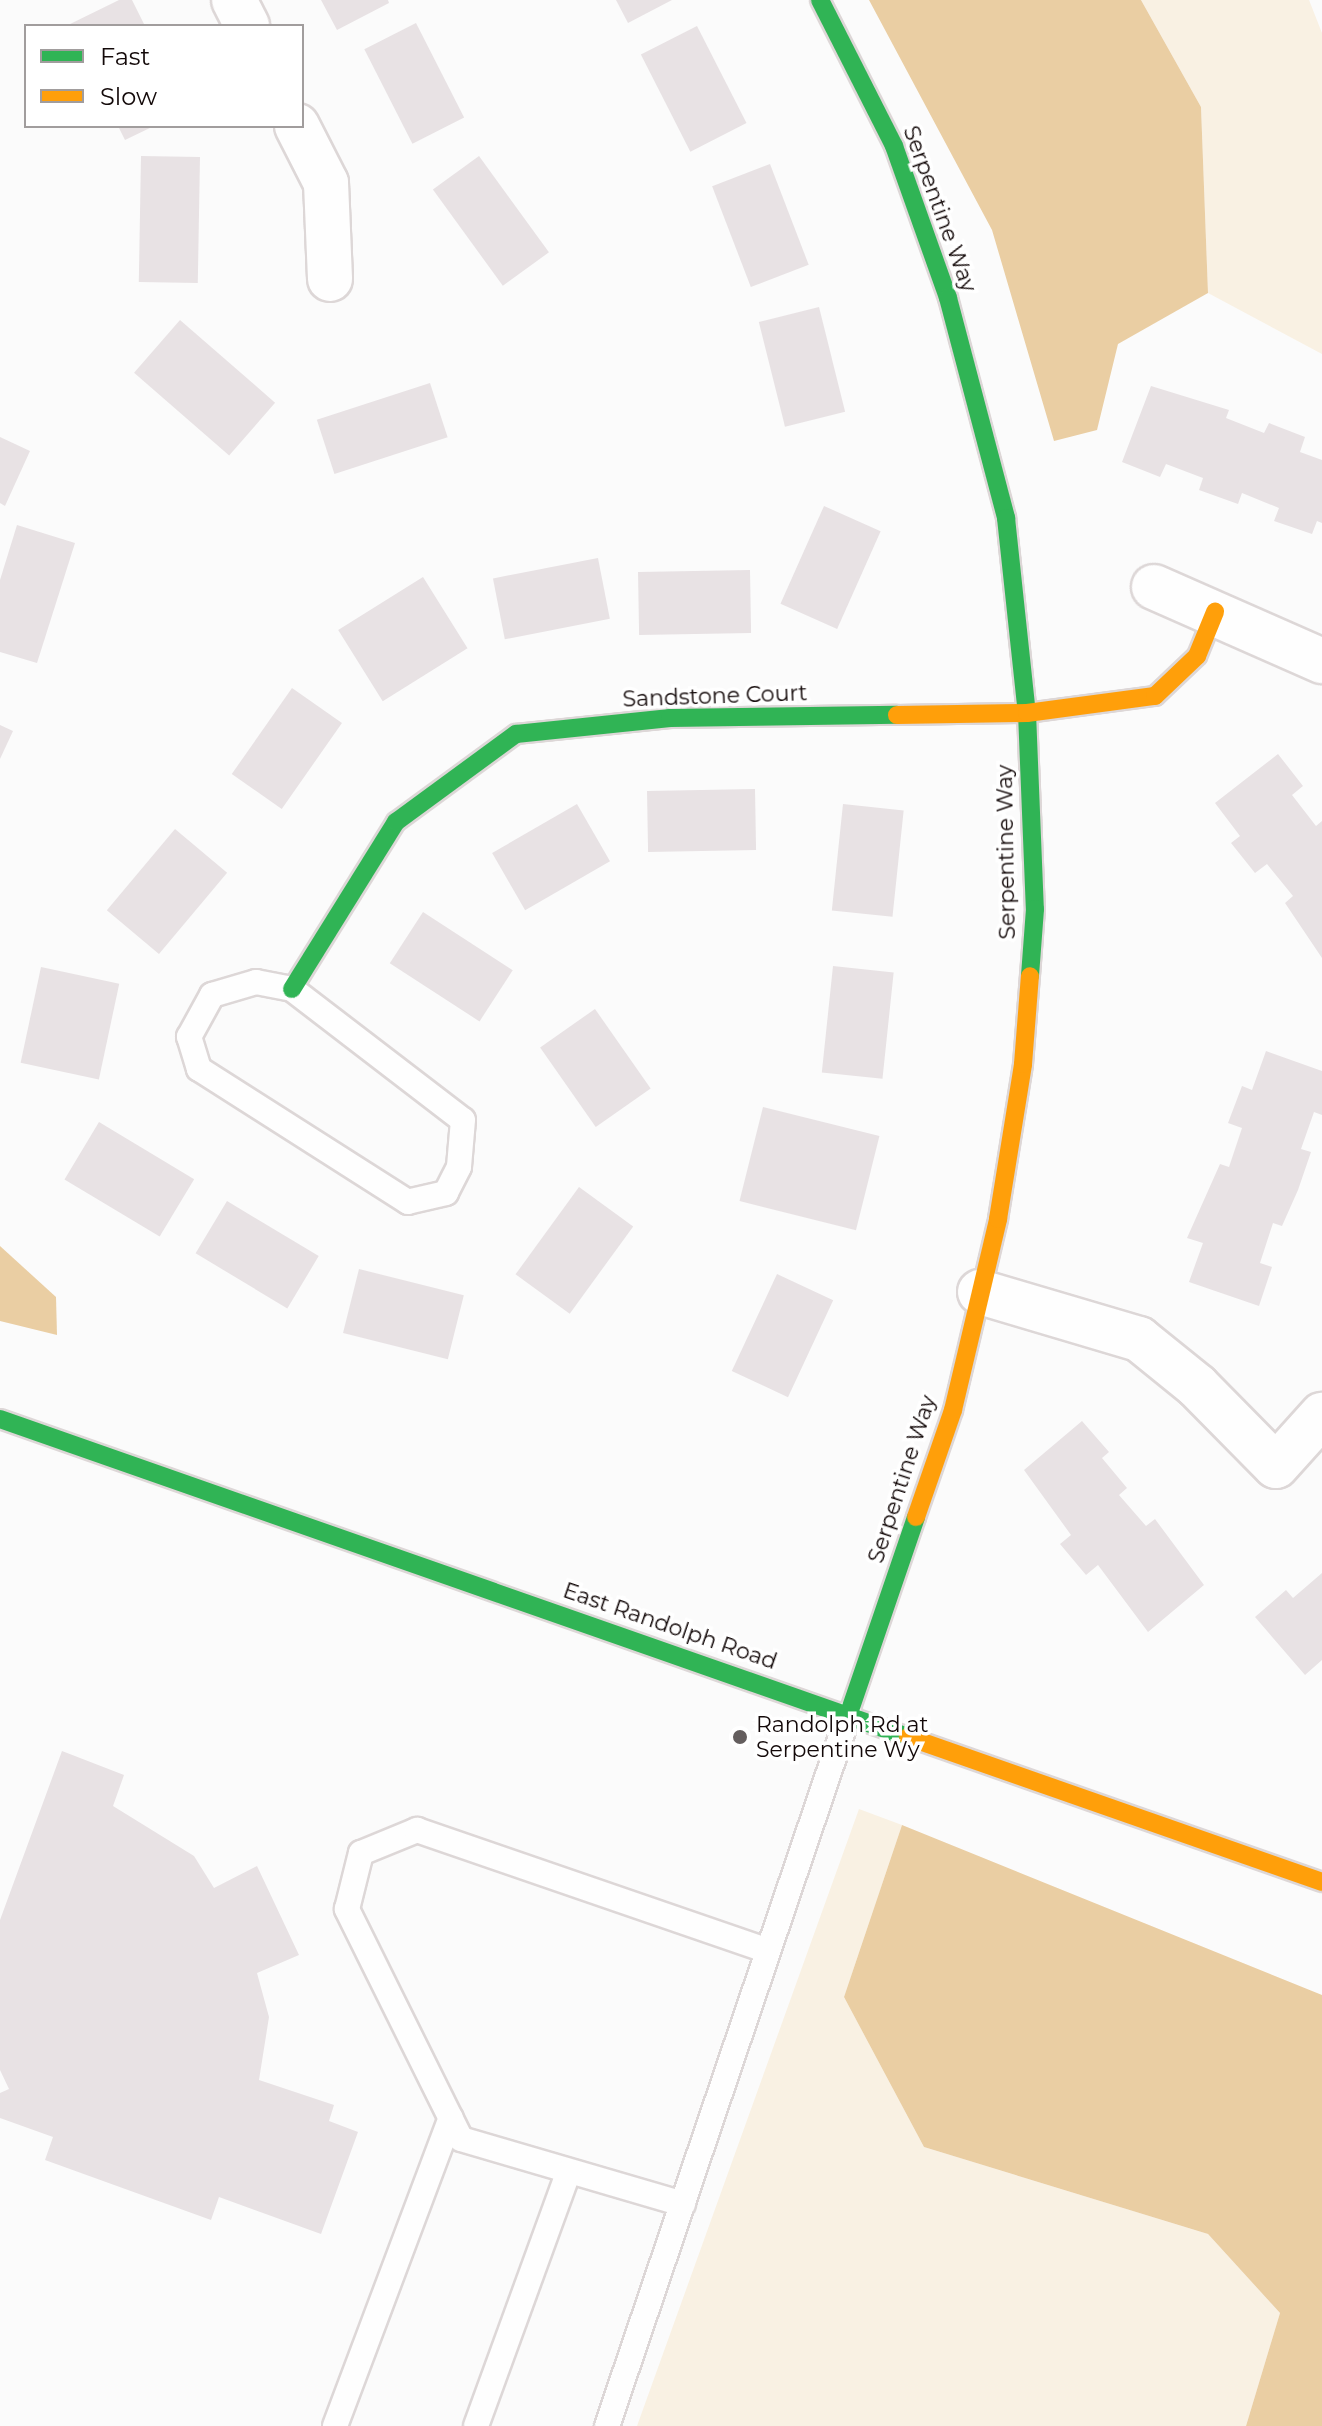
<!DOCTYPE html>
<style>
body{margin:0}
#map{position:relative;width:1322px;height:2426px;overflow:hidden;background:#fbfbfb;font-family:Montserrat,sans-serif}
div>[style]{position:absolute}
.green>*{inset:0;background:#f9f1e3}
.forest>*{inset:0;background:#eacea3}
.building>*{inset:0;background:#e8e2e4;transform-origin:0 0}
.roads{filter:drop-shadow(2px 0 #ddd7d7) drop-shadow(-2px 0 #ddd7d7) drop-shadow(0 2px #ddd7d7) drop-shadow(0 -2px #ddd7d7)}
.lane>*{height:24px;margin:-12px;padding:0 12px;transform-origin:12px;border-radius:12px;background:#fefefe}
.street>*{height:44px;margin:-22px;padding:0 22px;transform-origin:22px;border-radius:22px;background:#fefefe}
.fast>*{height:18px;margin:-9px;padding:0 9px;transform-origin:9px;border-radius:9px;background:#30b455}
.slow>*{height:18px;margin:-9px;padding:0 9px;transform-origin:9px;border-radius:9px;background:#ff9f0a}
.dots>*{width:22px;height:22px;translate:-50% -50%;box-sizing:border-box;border:4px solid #fff;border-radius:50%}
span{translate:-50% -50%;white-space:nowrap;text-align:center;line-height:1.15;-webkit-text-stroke:7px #fff;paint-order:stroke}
.street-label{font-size:22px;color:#130909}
.poi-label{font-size:22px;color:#130909}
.left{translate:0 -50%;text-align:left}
.legend{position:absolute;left:24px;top:24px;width:280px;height:104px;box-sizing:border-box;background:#fff;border:2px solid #a19d9d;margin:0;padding:10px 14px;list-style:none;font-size:24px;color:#130909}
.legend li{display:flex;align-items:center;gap:16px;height:40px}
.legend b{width:40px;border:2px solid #a19d9d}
</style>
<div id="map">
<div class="green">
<div style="clip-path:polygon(1141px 0,1309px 0,1322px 33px,1322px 354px,1208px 293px,1201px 107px)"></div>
<div style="clip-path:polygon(859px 1809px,902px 1825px,844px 1997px,924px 2147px,1208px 2234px,1280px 2313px,1246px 2426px,637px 2426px)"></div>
</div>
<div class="forest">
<div style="clip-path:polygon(869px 0,1141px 0,1201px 107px,1208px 293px,1118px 344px,1097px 430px,1054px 441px,992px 230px)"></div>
<div style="clip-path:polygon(0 1246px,56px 1297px,57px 1335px,0 1321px)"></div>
<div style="clip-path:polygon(902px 1825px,1322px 1995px,1322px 2426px,1246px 2426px,1280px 2313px,1208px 2234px,924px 2147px,844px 1997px)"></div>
</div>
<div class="building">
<div style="clip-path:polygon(119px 0,132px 0,145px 26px,66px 26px)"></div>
<div style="clip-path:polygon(321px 0,388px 0,389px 3px,337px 30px)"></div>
<div style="clip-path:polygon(616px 0,672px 0,628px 23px)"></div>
<div style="left:416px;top:23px;width:106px;height:58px;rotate:63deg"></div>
<div style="left:697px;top:26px;width:109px;height:63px;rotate:63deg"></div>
<div style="clip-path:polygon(118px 126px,154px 126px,125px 140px)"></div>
<div style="left:141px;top:156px;width:59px;height:126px;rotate:1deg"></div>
<div style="left:479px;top:156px;width:119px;height:57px;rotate:54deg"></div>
<div style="left:770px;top:164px;width:108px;height:62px;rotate:69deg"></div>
<div style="left:819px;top:307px;width:108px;height:62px;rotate:76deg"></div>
<div style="left:180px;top:320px;width:126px;height:70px;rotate:41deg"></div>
<div style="left:430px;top:383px;width:57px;height:119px;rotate:72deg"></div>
<div style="clip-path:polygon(1151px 386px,1229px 410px,1226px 418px,1264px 433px,1269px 423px,1305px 437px,1300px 452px,1322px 460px,1322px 523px,1317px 521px,1312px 534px,1274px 521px,1279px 508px,1242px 493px,1238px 504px,1199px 490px,1203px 478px,1166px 464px,1160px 477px,1122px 462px)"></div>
<div style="clip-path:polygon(0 437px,30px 451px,5px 506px,0 503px)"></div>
<div style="left:824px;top:506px;width:62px;height:107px;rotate:24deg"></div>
<div style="clip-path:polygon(17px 525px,75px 543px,37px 663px,0 652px,0 580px)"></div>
<div style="left:598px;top:558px;width:62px;height:107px;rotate:79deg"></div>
<div style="left:750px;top:570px;width:63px;height:112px;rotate:89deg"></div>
<div style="left:423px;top:577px;width:84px;height:100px;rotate:58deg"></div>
<div style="left:292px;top:688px;width:61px;height:105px;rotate:35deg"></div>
<div style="clip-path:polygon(0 725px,13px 731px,0 759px)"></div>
<div style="clip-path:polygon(1278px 754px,1303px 786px,1292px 795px,1316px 826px,1322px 821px,1322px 958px,1285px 903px,1293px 896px,1267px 864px,1255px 873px,1231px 843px,1240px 836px,1215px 803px)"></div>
<div style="left:755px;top:789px;width:61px;height:108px;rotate:89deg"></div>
<div style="left:577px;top:804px;width:66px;height:98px;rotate:60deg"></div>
<div style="left:843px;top:804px;width:61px;height:107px;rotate:6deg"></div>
<div style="left:175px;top:829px;width:68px;height:106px;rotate:40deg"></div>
<div style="left:423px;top:912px;width:107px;height:61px;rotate:33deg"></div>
<div style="left:833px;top:966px;width:61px;height:107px;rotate:6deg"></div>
<div style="left:41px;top:967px;width:80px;height:98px;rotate:12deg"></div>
<div style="left:595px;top:1009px;width:97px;height:67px;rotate:55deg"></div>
<div style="clip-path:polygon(1266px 1051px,1322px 1071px,1322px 1115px,1314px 1112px,1301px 1149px,1311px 1152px,1298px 1190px,1282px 1226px,1273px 1223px,1260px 1263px,1272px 1267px,1259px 1306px,1189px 1282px,1203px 1243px,1187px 1238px,1220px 1164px,1229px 1167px,1242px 1128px,1228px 1123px,1242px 1086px,1252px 1090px)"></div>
<div style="left:763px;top:1107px;width:120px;height:97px;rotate:14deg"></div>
<div style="left:99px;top:1122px;width:111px;height:67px;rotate:31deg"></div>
<div style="left:579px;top:1187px;width:67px;height:108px;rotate:36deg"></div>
<div style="left:227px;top:1201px;width:107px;height:61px;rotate:31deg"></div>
<div style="left:359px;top:1269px;width:108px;height:66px;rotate:14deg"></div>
<div style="left:777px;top:1274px;width:62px;height:107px;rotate:25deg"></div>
<div style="clip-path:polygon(1082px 1421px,1109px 1452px,1102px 1458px,1127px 1488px,1119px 1495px,1146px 1526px,1155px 1519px,1204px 1585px,1148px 1632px,1098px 1565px,1086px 1575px,1060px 1544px,1071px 1535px,1024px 1470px)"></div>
<div style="clip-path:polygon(1322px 1573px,1322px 1660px,1305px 1675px,1255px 1617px,1286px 1590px,1293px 1598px)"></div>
<div style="clip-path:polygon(62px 1751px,124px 1775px,113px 1806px,194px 1856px,214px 1888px,257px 1866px,299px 1955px,257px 1973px,269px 2017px,259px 2080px,334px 2105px,329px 2121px,358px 2132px,321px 2234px,219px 2197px,211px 2220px,45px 2160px,53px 2137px,0 2118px,0 2093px,9px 2089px,0 2070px,0 1920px)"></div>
</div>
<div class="roads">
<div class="lane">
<div style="left:256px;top:982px;width:37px;rotate:11deg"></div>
<div style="left:292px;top:989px;width:215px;rotate:37.5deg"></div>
<div style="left:463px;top:1120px;width:47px;rotate:94.9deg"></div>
<div style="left:459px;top:1167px;width:29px;rotate:117deg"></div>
<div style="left:446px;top:1193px;width:39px;rotate:167deg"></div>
<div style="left:408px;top:1202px;width:248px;rotate:-147.5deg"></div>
<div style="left:199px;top:1069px;width:34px;rotate:-107deg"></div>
<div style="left:189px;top:1037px;width:48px;rotate:-61.3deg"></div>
<div style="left:212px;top:995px;width:46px;rotate:-16.5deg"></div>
<div style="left:683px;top:2204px;width:231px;rotate:-163.7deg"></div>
<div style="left:461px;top:2139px;width:257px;rotate:-116.4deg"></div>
<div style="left:347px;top:1909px;width:58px;rotate:-76deg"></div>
<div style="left:361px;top:1853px;width:61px;rotate:-22.3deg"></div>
<div style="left:417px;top:1830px;width:371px;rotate:19deg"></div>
<div style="left:335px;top:2426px;width:329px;rotate:-69.4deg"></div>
<div style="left:476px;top:2426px;width:271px;rotate:-70deg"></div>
<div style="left:607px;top:2426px;width:753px;rotate:-71.25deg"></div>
</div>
<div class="street">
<div style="left:234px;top:0;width:29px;rotate:63deg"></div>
<div style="left:297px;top:126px;width:64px;rotate:63deg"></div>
<div style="left:326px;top:183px;width:96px;rotate:87.6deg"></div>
<div style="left:1154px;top:587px;width:184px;rotate:23.8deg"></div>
<div style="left:980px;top:1292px;width:166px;rotate:16.5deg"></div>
<div style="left:1139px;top:1339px;width:75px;rotate:39deg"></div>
<div style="left:1197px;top:1386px;width:112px;rotate:45.4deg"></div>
<div style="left:1276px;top:1466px;width:69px;rotate:-48deg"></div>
</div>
<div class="fast">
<div style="left:820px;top:0;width:164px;rotate:63.1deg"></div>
<div style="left:894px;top:146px;width:161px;rotate:70.4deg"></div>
<div style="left:948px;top:298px;width:228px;rotate:75.2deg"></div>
<div style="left:1006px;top:518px;width:196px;rotate:83.9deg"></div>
<div style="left:1027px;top:713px;width:196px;rotate:87.7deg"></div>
<div style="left:1035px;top:909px;width:67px;rotate:94.3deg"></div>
<div style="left:292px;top:989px;width:197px;rotate:-58.1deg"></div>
<div style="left:396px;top:822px;width:149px;rotate:-36.3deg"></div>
<div style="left:516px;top:734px;width:155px;rotate:-5.9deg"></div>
<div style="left:670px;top:718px;width:227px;rotate:-0.8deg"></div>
<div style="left:0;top:1419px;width:962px;rotate:19.3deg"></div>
<div style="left:849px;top:1713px;width:207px;rotate:-71.1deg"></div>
</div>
<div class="slow">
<div style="left:897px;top:715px;width:130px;rotate:-0.9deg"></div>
<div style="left:1027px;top:713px;width:129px;rotate:-7.6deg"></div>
<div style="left:1155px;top:696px;width:58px;rotate:-43.6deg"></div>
<div style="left:1197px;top:656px;width:48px;rotate:-67.8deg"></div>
<div style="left:916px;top:1517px;width:113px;rotate:-70.9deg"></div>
<div style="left:953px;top:1410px;width:196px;rotate:-76.7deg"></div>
<div style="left:998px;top:1219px;width:157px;rotate:-80.8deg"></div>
<div style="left:1023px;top:1064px;width:88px;rotate:-85.5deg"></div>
<div style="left:908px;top:1737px;width:439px;rotate:19.3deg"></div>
</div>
</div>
<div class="dots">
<div style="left:740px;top:1737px;background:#645e5e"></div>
</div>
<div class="street-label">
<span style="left:940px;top:209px;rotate:70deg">Serpentine Way</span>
<span style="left:715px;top:696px;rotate:-2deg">Sandstone Court</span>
<span style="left:1006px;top:852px;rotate:-91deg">Serpentine Way</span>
<span style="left:902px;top:1479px;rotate:-72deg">Serpentine Way</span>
<span style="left:670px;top:1626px;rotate:19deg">East Randolph Road</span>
</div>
<div class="poi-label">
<span class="left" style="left:756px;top:1737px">Randolph Rd at<br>Serpentine Wy</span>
</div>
<ul class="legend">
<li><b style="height:10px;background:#30b455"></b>Fast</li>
<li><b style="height:10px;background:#ff9f0a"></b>Slow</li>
</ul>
</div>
